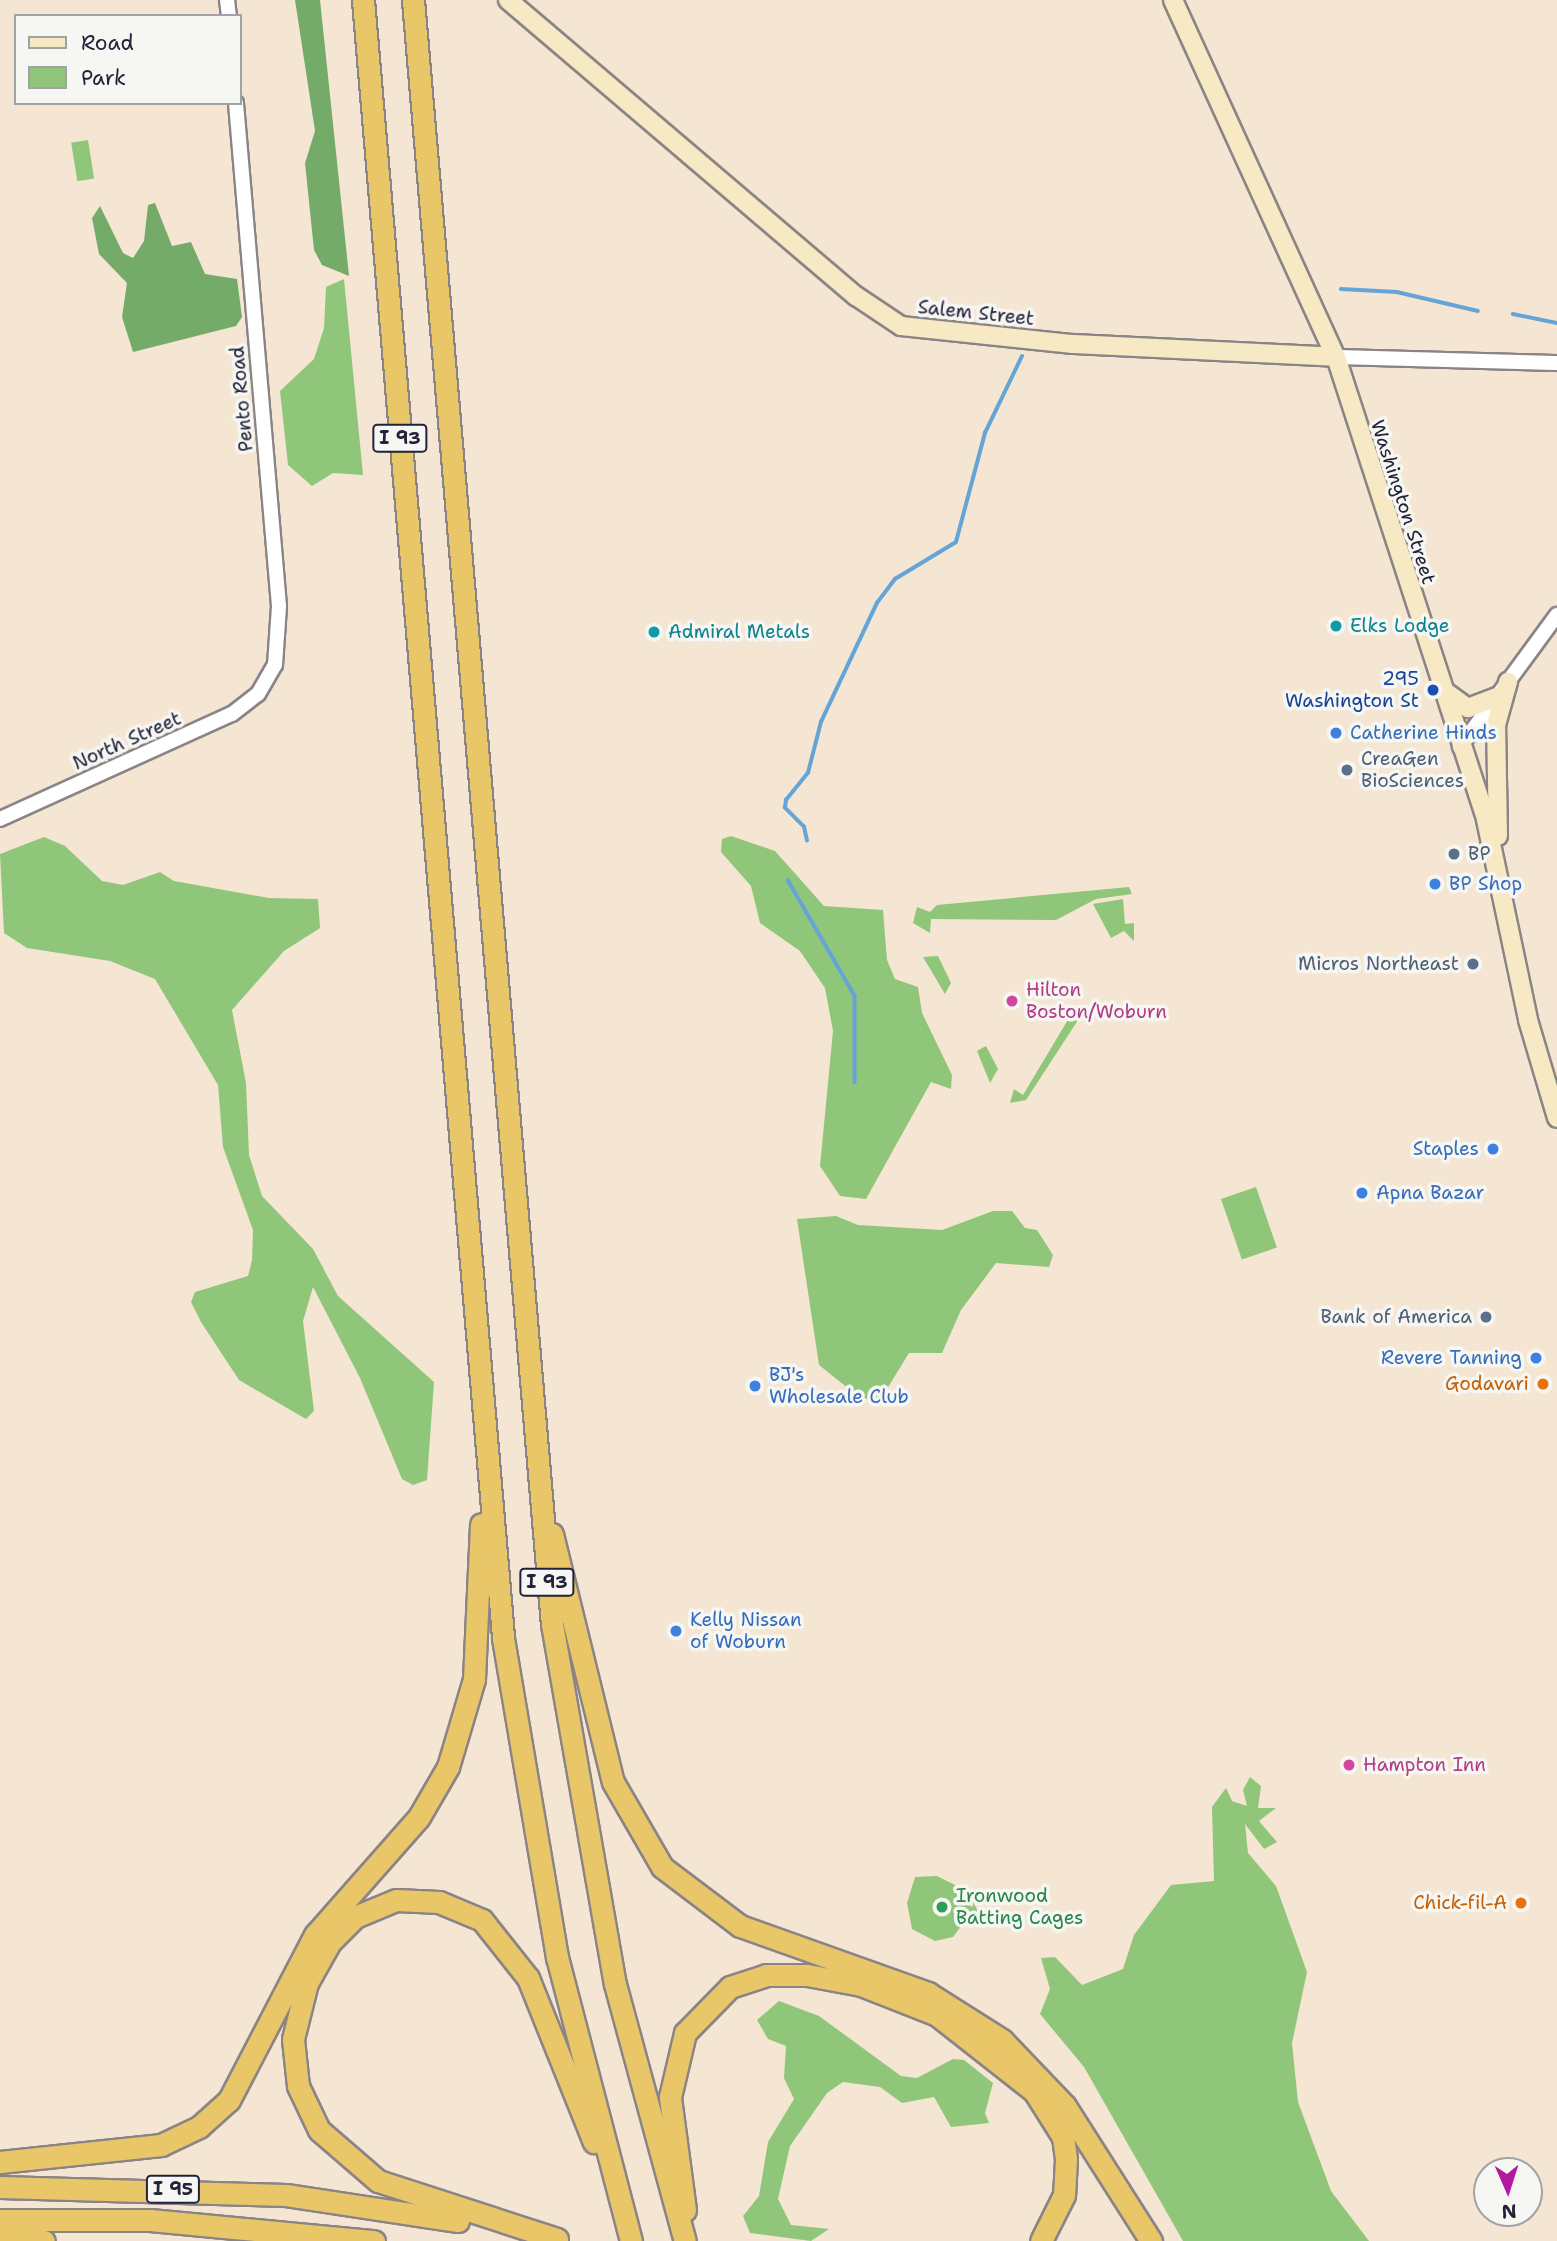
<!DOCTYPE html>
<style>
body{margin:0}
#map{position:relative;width:1557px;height:2241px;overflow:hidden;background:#f4e6d2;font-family:"Shantell Sans",sans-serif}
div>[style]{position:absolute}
.green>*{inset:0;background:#90c679;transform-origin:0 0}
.forest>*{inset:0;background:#74ab69}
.stream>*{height:3.5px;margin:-1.75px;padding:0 1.75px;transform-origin:1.75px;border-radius:1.75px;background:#65a4d7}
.roads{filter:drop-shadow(2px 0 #8b8486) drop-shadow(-2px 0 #8b8486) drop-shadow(0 2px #8b8486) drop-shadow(0 -2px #8b8486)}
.tertiary>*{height:14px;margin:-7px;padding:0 7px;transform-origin:7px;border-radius:7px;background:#fff}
.secondary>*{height:18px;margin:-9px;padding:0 9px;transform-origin:9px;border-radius:9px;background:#f6e9c3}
.motorway>*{height:21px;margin:-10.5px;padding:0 10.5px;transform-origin:10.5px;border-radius:10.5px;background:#e9c769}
.dots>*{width:19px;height:19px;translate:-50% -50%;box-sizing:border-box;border:4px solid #f6f6f2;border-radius:50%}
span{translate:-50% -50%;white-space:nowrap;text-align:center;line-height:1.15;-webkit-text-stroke:7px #f6f6f2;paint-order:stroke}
.shield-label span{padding:2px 5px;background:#f6f6f2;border:2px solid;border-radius:5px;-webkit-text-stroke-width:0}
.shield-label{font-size:18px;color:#22223b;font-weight:700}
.street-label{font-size:19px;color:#22223b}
.culture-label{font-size:19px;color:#0d838f}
.left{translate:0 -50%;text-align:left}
.transit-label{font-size:19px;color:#164399}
.right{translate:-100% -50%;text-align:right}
.shop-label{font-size:19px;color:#366cbe}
.service-label{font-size:19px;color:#4e5e75}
.hotel-label{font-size:19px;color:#b23c85}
.food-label{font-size:19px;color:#c56008}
.leisure-label{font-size:19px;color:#27864d}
.legend{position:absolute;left:14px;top:14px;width:228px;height:91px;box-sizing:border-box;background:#f6f6f2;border:2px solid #a1a1a9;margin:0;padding:9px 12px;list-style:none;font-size:21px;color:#22223b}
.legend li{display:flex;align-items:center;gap:14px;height:35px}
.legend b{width:35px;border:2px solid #a1a1a9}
.north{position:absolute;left:1473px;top:2157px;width:70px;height:70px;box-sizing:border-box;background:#f6f6f2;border:2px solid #a1a1a9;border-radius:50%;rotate:177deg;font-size:19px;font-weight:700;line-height:28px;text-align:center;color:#22223b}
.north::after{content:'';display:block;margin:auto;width:24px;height:32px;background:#b5179e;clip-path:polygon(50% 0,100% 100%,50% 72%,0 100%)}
</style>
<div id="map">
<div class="green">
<div style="left:88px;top:140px;width:39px;height:17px;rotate:81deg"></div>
<div style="clip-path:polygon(344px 279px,363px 475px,333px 473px,312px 486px,288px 465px,280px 391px,314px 359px,324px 328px,326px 287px)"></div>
<div style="clip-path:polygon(731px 836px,775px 851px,824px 906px,883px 910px,887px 960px,895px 979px,918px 987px,922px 1013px,952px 1075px,951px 1089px,931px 1082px,866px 1199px,840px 1196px,820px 1166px,833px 1031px,825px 988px,800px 951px,760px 923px,751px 886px,721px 852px,722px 839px)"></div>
<div style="clip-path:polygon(44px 837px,65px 846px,102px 881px,123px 885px,160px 872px,174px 881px,269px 898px,318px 899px,320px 928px,284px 951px,232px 1010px,246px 1083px,249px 1155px,262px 1196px,313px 1249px,338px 1296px,434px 1382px,427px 1480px,413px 1485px,402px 1479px,360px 1378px,313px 1287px,303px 1321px,314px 1411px,306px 1419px,239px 1380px,201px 1322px,191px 1302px,195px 1292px,248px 1276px,252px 1260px,253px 1230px,223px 1147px,218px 1085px,155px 979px,110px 961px,27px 948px,4px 933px,0 854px)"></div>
<div style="clip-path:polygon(1129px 887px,1132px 894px,1096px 899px,1056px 920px,931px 919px,930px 933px,913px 923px,917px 907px,930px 912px,937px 905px)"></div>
<div style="clip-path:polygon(1123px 899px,1125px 924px,1134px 923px,1134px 941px,1124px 931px,1111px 938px,1093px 904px)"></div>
<div style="clip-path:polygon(938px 956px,951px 983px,945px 994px,923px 957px)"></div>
<div style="clip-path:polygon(1072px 1013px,1080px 1017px,1026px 1100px,1010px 1103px,1014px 1089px,1023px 1095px)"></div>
<div style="clip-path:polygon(986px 1046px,998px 1069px,990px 1083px,977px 1051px)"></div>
<div style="left:1256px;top:1187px;width:64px;height:37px;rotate:71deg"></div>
<div style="clip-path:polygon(993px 1211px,1012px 1211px,1025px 1228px,1037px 1230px,1053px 1255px,1049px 1267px,996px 1263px,961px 1310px,942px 1353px,909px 1353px,879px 1402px,859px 1397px,819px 1365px,797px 1219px,836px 1216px,858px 1225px,942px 1230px)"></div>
<div style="clip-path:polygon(1250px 1777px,1261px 1786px,1258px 1808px,1276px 1808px,1259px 1821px,1277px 1842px,1264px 1849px,1245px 1824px,1248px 1853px,1276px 1886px,1307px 1972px,1292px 2043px,1298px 2102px,1331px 2191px,1369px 2241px,1183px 2241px,1084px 2067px,1040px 2014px,1050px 1989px,1041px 1958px,1055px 1957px,1082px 1985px,1123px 1969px,1134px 1935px,1171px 1885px,1214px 1881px,1212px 1807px,1226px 1788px,1232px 1801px,1247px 1806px,1243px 1790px)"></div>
<div style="clip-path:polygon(937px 1876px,967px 1891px,980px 1915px,968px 1917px,953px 1937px,935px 1941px,912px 1929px,907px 1903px,915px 1877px)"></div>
<div style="clip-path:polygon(779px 2001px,819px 2016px,901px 2076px,917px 2078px,953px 2059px,964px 2060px,993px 2083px,985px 2113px,989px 2123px,951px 2127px,934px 2097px,902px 2103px,880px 2087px,843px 2082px,827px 2093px,790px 2146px,778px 2199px,791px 2225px,829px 2229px,811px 2241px,750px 2233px,743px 2216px,759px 2196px,768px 2142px,794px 2099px,784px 2078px,786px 2046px,768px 2039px,757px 2020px)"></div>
</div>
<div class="forest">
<div style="clip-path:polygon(295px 0,320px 0,349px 276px,322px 265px,314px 250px,305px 163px,315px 131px)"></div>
<div style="clip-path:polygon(155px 203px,172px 246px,191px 242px,205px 274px,237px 279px,242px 317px,236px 326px,133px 352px,122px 317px,127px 283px,99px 254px,92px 218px,100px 206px,123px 253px,133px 258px,144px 241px,148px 205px)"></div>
</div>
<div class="stream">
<div style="left:1341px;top:289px;width:56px;rotate:3.1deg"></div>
<div style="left:1397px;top:292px;width:83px;rotate:13.2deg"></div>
<div style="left:1513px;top:314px;width:45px;rotate:11.6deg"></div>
<div style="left:807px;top:841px;width:14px;rotate:-102deg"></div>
<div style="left:804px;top:827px;width:27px;rotate:-135deg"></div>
<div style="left:785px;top:808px;width:8px;rotate:-83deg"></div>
<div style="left:786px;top:800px;width:35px;rotate:-51deg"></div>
<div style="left:808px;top:773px;width:53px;rotate:-75.7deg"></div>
<div style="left:821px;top:722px;width:132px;rotate:-64.8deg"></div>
<div style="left:877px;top:603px;width:30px;rotate:-53deg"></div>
<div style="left:895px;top:579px;width:71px;rotate:-31.2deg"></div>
<div style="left:956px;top:542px;width:113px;rotate:-75.1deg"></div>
<div style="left:985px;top:433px;width:85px;rotate:-64.3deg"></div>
<div style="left:788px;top:880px;width:134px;rotate:60deg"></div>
<div style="left:855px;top:996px;width:86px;rotate:90deg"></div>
</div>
<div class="roads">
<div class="tertiary">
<div style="left:227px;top:0;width:16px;rotate:83deg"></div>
<div style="left:1336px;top:357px;width:221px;rotate:1.6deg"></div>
<div style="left:1460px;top:747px;width:164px;rotate:-53.7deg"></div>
<div style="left:0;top:819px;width:255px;rotate:-24.4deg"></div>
<div style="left:232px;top:714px;width:33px;rotate:-38deg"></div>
<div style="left:258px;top:694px;width:34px;rotate:-60deg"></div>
<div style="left:275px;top:665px;width:59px;rotate:-86.1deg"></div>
<div style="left:279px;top:606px;width:505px;rotate:-94.89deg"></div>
</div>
<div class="secondary">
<div style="left:508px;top:0;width:457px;rotate:40.4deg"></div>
<div style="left:856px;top:296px;width:54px;rotate:33.7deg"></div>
<div style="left:901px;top:326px;width:173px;rotate:6deg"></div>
<div style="left:1073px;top:344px;width:263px;rotate:2.8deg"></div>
<div style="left:1173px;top:0;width:392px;rotate:65.5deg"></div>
<div style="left:1336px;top:357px;width:487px;rotate:72deg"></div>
<div style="left:1486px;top:820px;width:204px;rotate:78.1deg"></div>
<div style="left:1528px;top:1020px;width:102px;rotate:73.5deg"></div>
<div style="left:1443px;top:690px;width:31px;rotate:36deg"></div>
<div style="left:1468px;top:708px;width:31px;rotate:-21deg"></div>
<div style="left:1498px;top:836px;width:111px;rotate:-91deg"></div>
<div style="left:1496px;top:725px;width:45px;rotate:-74.4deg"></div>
</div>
<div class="motorway">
<div style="left:363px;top:0;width:1644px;rotate:85.11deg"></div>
<div style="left:503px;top:1638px;width:324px;rotate:80.4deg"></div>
<div style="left:557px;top:1957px;width:293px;rotate:75.4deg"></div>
<div style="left:413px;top:0;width:1630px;rotate:85.11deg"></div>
<div style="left:552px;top:1624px;width:365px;rotate:80.1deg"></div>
<div style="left:615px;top:1984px;width:266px;rotate:74.8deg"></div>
<div style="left:552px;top:1534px;width:255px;rotate:76.2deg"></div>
<div style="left:613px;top:1782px;width:98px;rotate:60deg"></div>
<div style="left:662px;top:1867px;width:98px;rotate:37.1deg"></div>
<div style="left:740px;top:1926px;width:200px;rotate:19.6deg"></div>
<div style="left:928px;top:1993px;width:88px;rotate:32.4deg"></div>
<div style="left:1002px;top:2040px;width:91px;rotate:46.3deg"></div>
<div style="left:1065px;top:2106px;width:160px;rotate:57.5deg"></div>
<div style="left:0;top:2162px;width:162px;rotate:-6deg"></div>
<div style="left:161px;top:2145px;width:42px;rotate:-25.3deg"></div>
<div style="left:199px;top:2127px;width:40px;rotate:-42deg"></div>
<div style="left:229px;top:2100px;width:186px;rotate:-62.5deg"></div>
<div style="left:315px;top:1935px;width:157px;rotate:-48.6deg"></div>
<div style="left:419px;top:1817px;width:58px;rotate:-59.9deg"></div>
<div style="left:448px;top:1767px;width:92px;rotate:-73.5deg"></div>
<div style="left:474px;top:1679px;width:155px;rotate:-87.4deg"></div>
<div style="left:0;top:2187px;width:286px;rotate:1.6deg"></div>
<div style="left:286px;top:2195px;width:174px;rotate:8.6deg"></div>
<div style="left:685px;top:2210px;width:114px;rotate:-97.6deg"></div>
<div style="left:670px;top:2097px;width:66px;rotate:-76.8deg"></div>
<div style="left:685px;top:2033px;width:64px;rotate:-45.6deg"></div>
<div style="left:730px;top:1987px;width:38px;rotate:-18deg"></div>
<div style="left:766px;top:1975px;width:41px"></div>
<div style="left:807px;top:1975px;width:55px;rotate:10.5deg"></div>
<div style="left:861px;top:1985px;width:82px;rotate:21.5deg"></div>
<div style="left:937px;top:2015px;width:123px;rotate:38.1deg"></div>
<div style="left:1034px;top:2091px;width:54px;rotate:57.8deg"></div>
<div style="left:1063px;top:2137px;width:22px;rotate:82deg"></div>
<div style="left:1066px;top:2159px;width:36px;rotate:93deg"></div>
<div style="left:1064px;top:2195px;width:51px;rotate:116.6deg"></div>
<div style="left:0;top:2220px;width:150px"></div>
<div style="left:150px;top:2220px;width:225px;rotate:5.4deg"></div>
<div style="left:0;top:2236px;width:44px;rotate:6.5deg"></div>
<div style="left:557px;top:2239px;width:188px;rotate:-162deg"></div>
<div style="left:378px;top:2181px;width:78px;rotate:-139.2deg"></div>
<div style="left:319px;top:2130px;width:49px;rotate:-115.5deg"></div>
<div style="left:298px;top:2086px;width:47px;rotate:-96.1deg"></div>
<div style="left:293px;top:2039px;width:58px;rotate:-76deg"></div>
<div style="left:307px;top:1983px;width:47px;rotate:-60.7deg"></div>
<div style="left:330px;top:1942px;width:35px;rotate:-45deg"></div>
<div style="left:355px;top:1917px;width:44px;rotate:-22.5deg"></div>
<div style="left:396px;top:1900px;width:43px;rotate:2.7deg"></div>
<div style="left:439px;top:1902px;width:47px;rotate:22.7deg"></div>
<div style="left:482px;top:1920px;width:74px;rotate:51.6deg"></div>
<div style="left:528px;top:1978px;width:177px;rotate:68.1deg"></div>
</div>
</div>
<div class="dots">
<div style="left:1336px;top:626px;background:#0f9aa8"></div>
<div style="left:654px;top:632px;background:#0f9aa8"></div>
<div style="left:1433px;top:690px;background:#1a4fb4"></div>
<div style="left:1336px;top:733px;background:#3f7fe0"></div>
<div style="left:1347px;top:770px;background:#5c6f8a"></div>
<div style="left:1454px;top:854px;background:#5c6f8a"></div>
<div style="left:1435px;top:884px;background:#3f7fe0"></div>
<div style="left:1473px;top:964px;background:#5c6f8a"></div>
<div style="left:1012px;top:1001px;background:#d1479c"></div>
<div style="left:1493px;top:1149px;background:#3f7fe0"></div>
<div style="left:1362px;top:1193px;background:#3f7fe0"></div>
<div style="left:1486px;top:1317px;background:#5c6f8a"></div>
<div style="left:1536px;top:1358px;background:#3f7fe0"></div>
<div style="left:1543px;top:1384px;background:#e8710a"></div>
<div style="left:755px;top:1386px;background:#3f7fe0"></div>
<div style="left:676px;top:1631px;background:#3f7fe0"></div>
<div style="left:1349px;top:1765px;background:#d1479c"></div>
<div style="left:1521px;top:1903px;background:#e8710a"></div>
<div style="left:942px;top:1907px;background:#2e9e5b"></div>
</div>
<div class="shield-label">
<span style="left:400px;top:438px">I 93</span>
<span style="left:547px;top:1582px">I 93</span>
<span style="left:173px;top:2189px">I 95</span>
</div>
<div class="street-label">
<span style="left:976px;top:313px;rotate:6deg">Salem Street</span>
<span style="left:242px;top:399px;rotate:-95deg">Pento Road</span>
<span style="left:1403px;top:502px;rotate:72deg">Washington Street</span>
<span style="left:127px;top:741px;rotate:-24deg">North Street</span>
</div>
<div class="culture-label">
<span class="left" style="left:1350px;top:626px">Elks Lodge</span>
<span class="left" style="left:668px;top:632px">Admiral Metals</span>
</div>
<div class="transit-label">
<span class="right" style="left:1419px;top:690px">295<br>Washington St</span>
</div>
<div class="shop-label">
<span class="left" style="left:1350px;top:733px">Catherine Hinds</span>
<span class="left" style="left:1449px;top:884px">BP Shop</span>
<span class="right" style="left:1479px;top:1149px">Staples</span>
<span class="left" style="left:1376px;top:1193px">Apna Bazar</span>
<span class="right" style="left:1522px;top:1358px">Revere Tanning</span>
<span class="left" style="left:769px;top:1386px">BJ's<br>Wholesale Club</span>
<span class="left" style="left:690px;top:1631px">Kelly Nissan<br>of Woburn</span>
</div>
<div class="service-label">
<span class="left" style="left:1361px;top:770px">CreaGen<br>BioSciences</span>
<span class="left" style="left:1468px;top:854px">BP</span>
<span class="right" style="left:1459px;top:964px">Micros Northeast</span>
<span class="right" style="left:1472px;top:1317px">Bank of America</span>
</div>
<div class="hotel-label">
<span class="left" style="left:1026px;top:1001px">Hilton<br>Boston/Woburn</span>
<span class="left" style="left:1363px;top:1765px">Hampton Inn</span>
</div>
<div class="food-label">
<span class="right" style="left:1529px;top:1384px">Godavari</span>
<span class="right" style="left:1507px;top:1903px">Chick-fil-A</span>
</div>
<div class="leisure-label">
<span class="left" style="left:956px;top:1907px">Ironwood<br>Batting Cages</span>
</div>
<ul class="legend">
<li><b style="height:9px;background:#f6e9c3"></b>Road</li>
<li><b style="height:19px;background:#90c679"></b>Park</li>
</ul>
<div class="north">N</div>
</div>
